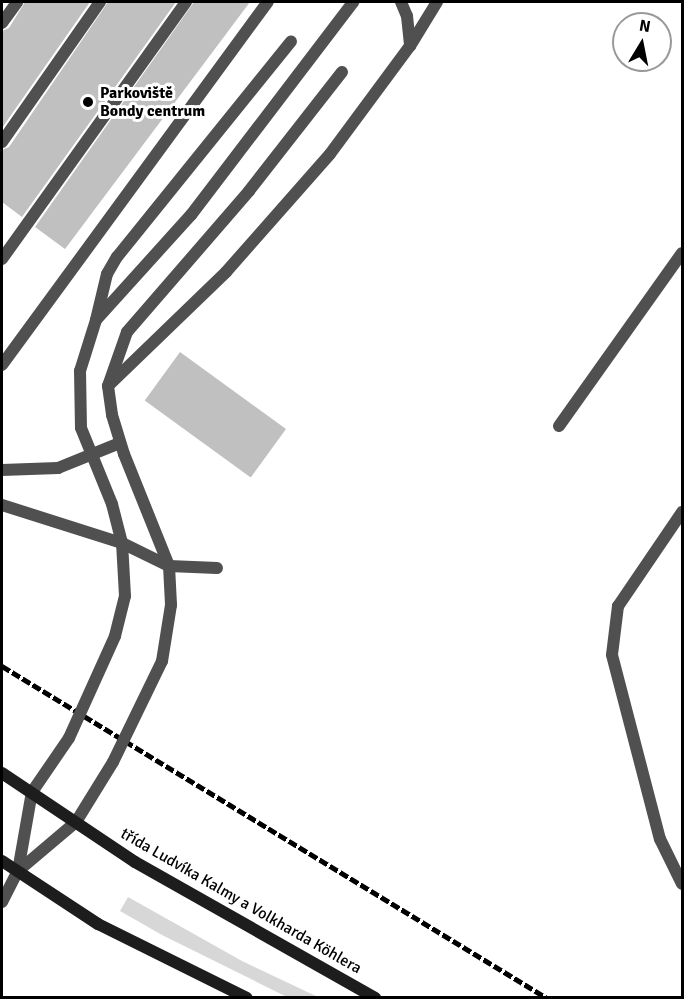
<!DOCTYPE html>
<meta charset="utf-8">
<style>
body{margin:0}
#map{position:relative;width:684px;height:999px;overflow:hidden;background:#fff;font-family:Signika,sans-serif}
div>[style]{position:absolute}
.green>*{inset:0;background:#d7d7d7}
.building>*{inset:0;background:#c0c0c0;transform-origin:0 0}
.lane>*{height:12px;margin:-6px;padding:0 6px;transform-origin:6px;border-radius:6px;background:#505050}
.street>*{height:12px;margin:-6px;padding:0 6px;transform-origin:6px;border-radius:6px;background:#505050}
.secondary>*{height:12px;margin:-6px;padding:0 6px;transform-origin:6px;border-radius:6px;background:#1d1d1d}
.rail>*{height:4.5px;margin-top:-2.25px;transform-origin:0;background:repeating-linear-gradient(90deg,#000 0 9px,transparent 0 12px)}
.street-bridge>*{height:12px;margin:-6px;padding:0 6px;transform-origin:6px;border-radius:6px;background:#505050}
.dots>*{width:16px;height:16px;translate:-50% -50%;box-sizing:border-box;border:3px solid #fff;border-radius:50%}
span{translate:-50% -50%;white-space:nowrap;text-align:center;line-height:1.15;-webkit-text-stroke:6px #fff;paint-order:stroke}
.poi-label{font-size:16px;color:#000;font-weight:700}
.left{translate:0 -50%;text-align:left}
.street-label{font-size:16px;color:#000}
.frame{position:absolute;inset:0;border:3px solid #000;pointer-events:none}
.north{position:absolute;left:612px;top:12px;width:60px;height:60px;box-sizing:border-box;background:#fff;border:2px solid #999;border-radius:50%;rotate:10deg;font-size:16px;font-weight:700;line-height:24px;text-align:center;color:#000}
.north::after{content:'';display:block;margin:auto;width:21px;height:27px;background:#000;clip-path:polygon(50% 0,100% 100%,50% 72%,0 100%)}
</style>
<div id="map">
<div class="green">
<div style="clip-path:polygon(128px 897px,242px 961px,318px 997px,287px 997px,162px 935px,120px 911px)"></div>
</div>
<div class="building">
<div style="clip-path:polygon(25px 2px,90px 2px,2px 128px,2px 31px,9px 28px)"></div>
<div style="clip-path:polygon(108px 2px,176px 2px,22px 217px,2px 202px,2px 150px,9px 147px)"></div>
<div style="clip-path:polygon(194px 2px,250px 2px,65px 249px,35px 227px)"></div>
<div style="left:180px;top:352px;width:131px;height:60px;rotate:36deg"></div>
</div>
<div class="lane">
<div style="left:2px;top:23px;width:26px;rotate:-54deg"></div>
<div style="left:2px;top:142px;width:171px;rotate:-55deg"></div>
<div style="left:2px;top:259px;width:316px;rotate:-54.4deg"></div>
<div style="left:96px;top:320px;width:47px;rotate:-76.6deg"></div>
<div style="left:107px;top:274px;width:20px;rotate:-60deg"></div>
<div style="left:117px;top:257px;width:277px;rotate:-51.1deg"></div>
<div style="left:127px;top:332px;width:186px;rotate:-49.1deg"></div>
<div style="left:249px;top:191px;width:151px;rotate:-52deg"></div>
<div style="left:2px;top:365px;width:450px;rotate:-53.8deg"></div>
<div style="left:559px;top:426px;width:212px;rotate:-54.6deg"></div>
<div style="left:682px;top:512px;width:114px;rotate:124.2deg"></div>
<div style="left:618px;top:606px;width:49px;rotate:97deg"></div>
<div style="left:612px;top:655px;width:190px;rotate:75.4deg"></div>
<div style="left:660px;top:839px;width:50px;rotate:63.9deg"></div>
</div>
<div class="street">
<div style="left:401px;top:2px;width:15px;rotate:67deg"></div>
<div style="left:407px;top:16px;width:30px;rotate:84deg"></div>
<div style="left:127px;top:332px;width:57px;rotate:109.4deg"></div>
<div style="left:108px;top:386px;width:29px;rotate:82deg"></div>
<div style="left:112px;top:415px;width:41px;rotate:72.9deg"></div>
<div style="left:124px;top:454px;width:121px;rotate:68.1deg"></div>
<div style="left:169px;top:566px;width:39px;rotate:87deg"></div>
<div style="left:171px;top:605px;width:57px;rotate:99.1deg"></div>
<div style="left:108px;top:386px;width:164px;rotate:-44deg"></div>
<div style="left:226px;top:272px;width:157px;rotate:-48.6deg"></div>
<div style="left:330px;top:154px;width:134px;rotate:-53.5deg"></div>
<div style="left:410px;top:46px;width:52px;rotate:-58.5deg"></div>
<div style="left:2px;top:470px;width:56px;rotate:-2deg"></div>
<div style="left:58px;top:468px;width:67px;rotate:-22deg"></div>
<div style="left:2px;top:505px;width:126px;rotate:17.6deg"></div>
<div style="left:122px;top:543px;width:52px;rotate:26.1deg"></div>
<div style="left:169px;top:566px;width:48px;rotate:2.4deg"></div>
<div style="left:115px;top:636px;width:41px;rotate:-76deg"></div>
<div style="left:125px;top:596px;width:53px;rotate:-93.2deg"></div>
<div style="left:122px;top:543px;width:40px;rotate:-104.4deg"></div>
<div style="left:112px;top:504px;width:82px;rotate:-112.2deg"></div>
<div style="left:81px;top:428px;width:57px;rotate:-91deg"></div>
<div style="left:80px;top:371px;width:53px;rotate:-72.6deg"></div>
<div style="left:96px;top:320px;width:142px;rotate:-47.9deg"></div>
<div style="left:191px;top:215px;width:268px;rotate:-52.7deg"></div>
<div style="left:18px;top:871px;width:76px;rotate:-40.2deg"></div>
<div style="left:76px;top:822px;width:70px;rotate:-58.3deg"></div>
<div style="left:2px;top:902px;width:35px;rotate:-63deg"></div>
<div style="left:18px;top:871px;width:80px;rotate:-80deg"></div>
<div style="left:32px;top:792px;width:65px;rotate:-55.6deg"></div>
</div>
<div class="secondary">
<div style="left:2px;top:773px;width:160px;rotate:33.8deg"></div>
<div style="left:135px;top:862px;width:276px;rotate:29.5deg"></div>
<div style="left:2px;top:861px;width:115px;rotate:33.3deg"></div>
<div style="left:98px;top:924px;width:166px;rotate:26.4deg"></div>
</div>
<div class="rail">
<div style="left:2px;top:666px;width:638px;rotate:31.35deg"></div>
</div>
<div class="street-bridge">
<div style="left:69px;top:738px;width:112px;rotate:-65.7deg"></div>
<div style="left:113px;top:762px;width:112px;rotate:-64.1deg"></div>
</div>
<div class="dots">
<div style="left:88px;top:102px;background:#000"></div>
</div>
<div class="poi-label">
<span class="left" style="left:100px;top:102px">Parkoviště<br>Bondy centrum</span>
</div>
<div class="street-label">
<span style="left:241px;top:901px;rotate:30deg">třída Ludvíka Kalmy a Volkharda Köhlera</span>
</div>
<div class="frame"></div>
<div class="north">N</div>
</div>
